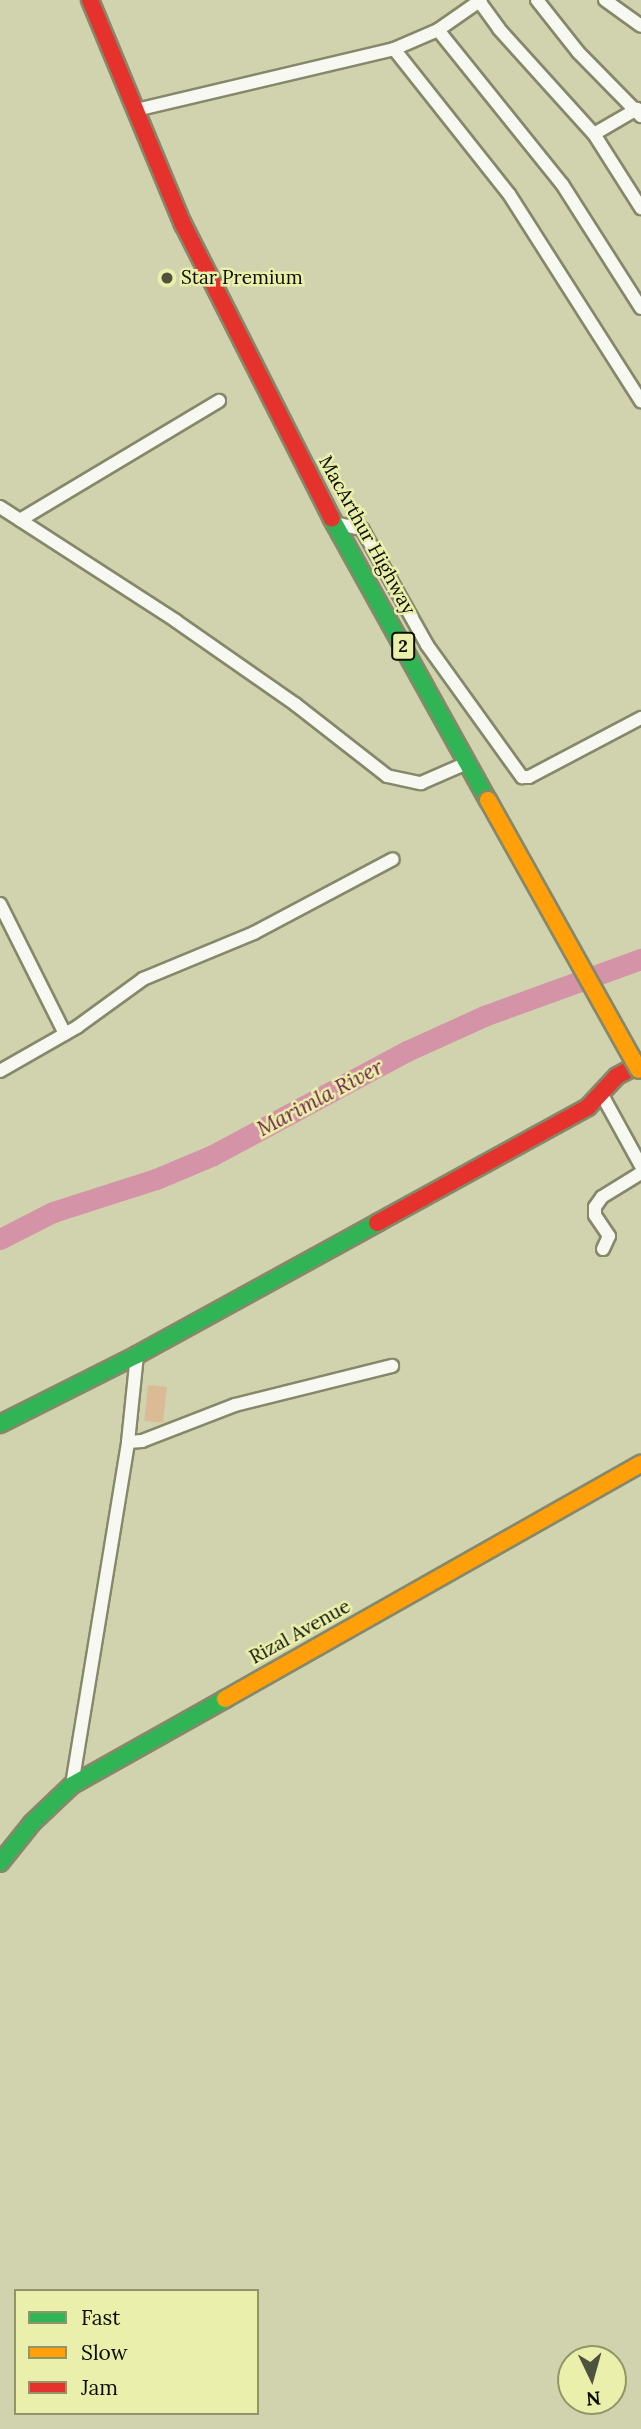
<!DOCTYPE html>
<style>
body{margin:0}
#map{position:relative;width:641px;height:2429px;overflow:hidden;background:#d0d3ad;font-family:Lora,serif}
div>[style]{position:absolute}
.green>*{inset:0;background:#dabb96;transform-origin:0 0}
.river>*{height:21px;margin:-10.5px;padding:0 10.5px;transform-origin:10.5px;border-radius:10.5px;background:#d493a7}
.roads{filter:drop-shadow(2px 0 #86886a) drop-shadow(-2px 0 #86886a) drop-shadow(0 2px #86886a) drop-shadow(0 -2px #86886a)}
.street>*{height:12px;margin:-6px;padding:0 6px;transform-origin:6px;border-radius:6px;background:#f8f8f3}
.fast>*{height:16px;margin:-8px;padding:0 8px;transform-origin:8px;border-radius:8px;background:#30b455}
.slow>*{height:16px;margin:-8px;padding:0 8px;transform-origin:8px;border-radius:8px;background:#ff9f0a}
.jam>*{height:16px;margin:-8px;padding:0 8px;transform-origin:8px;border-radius:8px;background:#e5322d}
.bridges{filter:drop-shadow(2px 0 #86886a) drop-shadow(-2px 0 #86886a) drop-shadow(0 2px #86886a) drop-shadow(0 -2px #86886a)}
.slow-bridge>*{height:16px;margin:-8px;padding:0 8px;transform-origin:8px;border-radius:8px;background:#ff9f0a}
.dots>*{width:19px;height:19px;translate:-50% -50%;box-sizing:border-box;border:4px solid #eaf0ab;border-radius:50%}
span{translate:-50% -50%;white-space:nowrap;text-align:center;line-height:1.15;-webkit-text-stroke:5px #eaf0ab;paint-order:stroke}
.shield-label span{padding:2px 5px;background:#eaf0ab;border:2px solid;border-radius:5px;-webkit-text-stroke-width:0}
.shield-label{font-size:18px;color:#0c0d00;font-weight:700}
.poi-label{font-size:19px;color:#0c0d00}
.left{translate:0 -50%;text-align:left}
.street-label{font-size:19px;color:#0c0d00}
.water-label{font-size:21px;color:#6e1a47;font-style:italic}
.legend{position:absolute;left:14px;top:2289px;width:245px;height:126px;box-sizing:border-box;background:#eaf0ab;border:2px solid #919567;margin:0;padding:9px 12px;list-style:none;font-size:21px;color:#0c0d00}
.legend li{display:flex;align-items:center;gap:14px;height:35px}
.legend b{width:35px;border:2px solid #919567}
.north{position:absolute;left:557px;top:2345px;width:70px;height:70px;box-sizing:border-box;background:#eaf0ab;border:2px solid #919567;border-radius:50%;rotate:175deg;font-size:19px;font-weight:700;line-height:28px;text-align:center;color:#0c0d00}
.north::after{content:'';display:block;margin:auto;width:24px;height:32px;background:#51523d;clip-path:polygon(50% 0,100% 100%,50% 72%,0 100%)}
</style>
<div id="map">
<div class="green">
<div style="left:148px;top:1385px;width:19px;height:36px;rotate:6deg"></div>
</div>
<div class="river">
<div style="left:0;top:1239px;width:59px;rotate:-27deg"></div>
<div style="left:53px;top:1212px;width:108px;rotate:-17.8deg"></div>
<div style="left:156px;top:1179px;width:62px;rotate:-22.8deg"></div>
<div style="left:213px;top:1155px;width:220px;rotate:-28.2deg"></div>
<div style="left:407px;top:1051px;width:85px;rotate:-24.4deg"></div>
<div style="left:484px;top:1016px;width:167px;rotate:-20deg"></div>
</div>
<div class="roads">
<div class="street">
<div style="left:537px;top:0;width:66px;rotate:51.7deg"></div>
<div style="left:578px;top:52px;width:90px;rotate:45.5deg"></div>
<div style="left:605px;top:0;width:44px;rotate:35.8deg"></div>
<div style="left:479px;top:1px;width:34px;rotate:54deg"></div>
<div style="left:499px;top:29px;width:142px;rotate:47.9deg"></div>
<div style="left:594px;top:134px;width:88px;rotate:57.6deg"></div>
<div style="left:438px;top:30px;width:198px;rotate:51.2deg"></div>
<div style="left:562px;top:184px;width:147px;rotate:57.5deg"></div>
<div style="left:394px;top:49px;width:185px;rotate:51.6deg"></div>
<div style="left:509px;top:194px;width:246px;rotate:57.5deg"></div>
<div style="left:136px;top:110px;width:265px;rotate:-13.3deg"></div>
<div style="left:394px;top:49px;width:48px;rotate:-23.4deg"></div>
<div style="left:438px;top:30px;width:52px;rotate:-34.9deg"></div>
<div style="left:594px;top:134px;width:50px;rotate:-30.2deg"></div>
<div style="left:0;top:507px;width:210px;rotate:32.9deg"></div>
<div style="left:176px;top:621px;width:145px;rotate:34.9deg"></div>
<div style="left:295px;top:704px;width:117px;rotate:38deg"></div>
<div style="left:387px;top:776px;width:35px;rotate:12deg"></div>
<div style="left:421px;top:783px;width:50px;rotate:-23.5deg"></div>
<div style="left:20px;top:520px;width:232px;rotate:-30.9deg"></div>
<div style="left:335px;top:523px;width:28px;rotate:13deg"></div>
<div style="left:362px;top:529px;width:133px;rotate:60.7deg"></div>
<div style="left:427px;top:645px;width:163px;rotate:54.3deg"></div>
<div style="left:522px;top:777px;width:7px"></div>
<div style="left:529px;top:777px;width:127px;rotate:-27.8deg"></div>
<div style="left:0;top:904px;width:145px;rotate:63.4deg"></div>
<div style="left:0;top:1071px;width:89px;rotate:-29.7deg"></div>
<div style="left:77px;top:1027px;width:82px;rotate:-36deg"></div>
<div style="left:143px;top:979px;width:120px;rotate:-22.5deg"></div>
<div style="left:254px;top:933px;width:157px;rotate:-28deg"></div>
<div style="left:602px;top:1095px;width:81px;rotate:61.2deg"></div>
<div style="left:603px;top:1249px;width:14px;rotate:-65deg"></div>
<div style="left:609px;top:1236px;width:25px;rotate:-124deg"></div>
<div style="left:595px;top:1215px;width:8px;rotate:-90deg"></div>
<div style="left:595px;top:1207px;width:12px;rotate:-55deg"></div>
<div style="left:602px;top:1197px;width:46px;rotate:-31.6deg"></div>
<div style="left:128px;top:1442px;width:14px;rotate:-4deg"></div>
<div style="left:142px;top:1441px;width:100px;rotate:-21.2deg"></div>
<div style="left:235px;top:1405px;width:162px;rotate:-14deg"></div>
<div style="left:72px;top:1785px;width:348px;rotate:-80.7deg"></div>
<div style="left:128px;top:1442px;width:87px;rotate:-84.1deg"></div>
</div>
<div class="fast">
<div style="left:332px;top:519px;width:321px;rotate:61deg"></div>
<div style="left:0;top:1424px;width:153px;rotate:-26.7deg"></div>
<div style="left:137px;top:1355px;width:274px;rotate:-28.8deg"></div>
<div style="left:0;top:1863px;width:51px;rotate:-51.3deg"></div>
<div style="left:32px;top:1823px;width:55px;rotate:-43.5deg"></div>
<div style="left:72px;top:1785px;width:176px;rotate:-29.3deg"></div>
</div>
<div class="slow">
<div style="left:225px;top:1699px;width:478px;rotate:-29.5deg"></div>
</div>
<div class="jam">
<div style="left:90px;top:0;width:243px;rotate:67.5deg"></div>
<div style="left:183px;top:224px;width:330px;rotate:63.2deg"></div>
<div style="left:377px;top:1223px;width:241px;rotate:-28.8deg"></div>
<div style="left:588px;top:1107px;width:42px;rotate:-46.9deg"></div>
<div style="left:617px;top:1076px;width:27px;rotate:-28deg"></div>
</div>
</div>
<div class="bridges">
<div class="slow-bridge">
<div style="left:488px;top:800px;width:309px;rotate:60.8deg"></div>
</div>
</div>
<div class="dots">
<div style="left:167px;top:278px;background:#51523d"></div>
</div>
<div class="shield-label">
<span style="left:403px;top:646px">2</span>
</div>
<div class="poi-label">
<span class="left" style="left:181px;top:278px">Star Premium</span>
</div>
<div class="street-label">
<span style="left:367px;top:535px;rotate:61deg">MacArthur Highway</span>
<span style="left:300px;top:1632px;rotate:-29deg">Rizal Avenue</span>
</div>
<div class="water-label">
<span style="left:320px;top:1098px;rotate:-28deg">Marimla River</span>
</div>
<ul class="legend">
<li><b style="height:9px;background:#30b455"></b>Fast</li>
<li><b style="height:9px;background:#ff9f0a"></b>Slow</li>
<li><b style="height:9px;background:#e5322d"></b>Jam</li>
</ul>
<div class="north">N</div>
</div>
